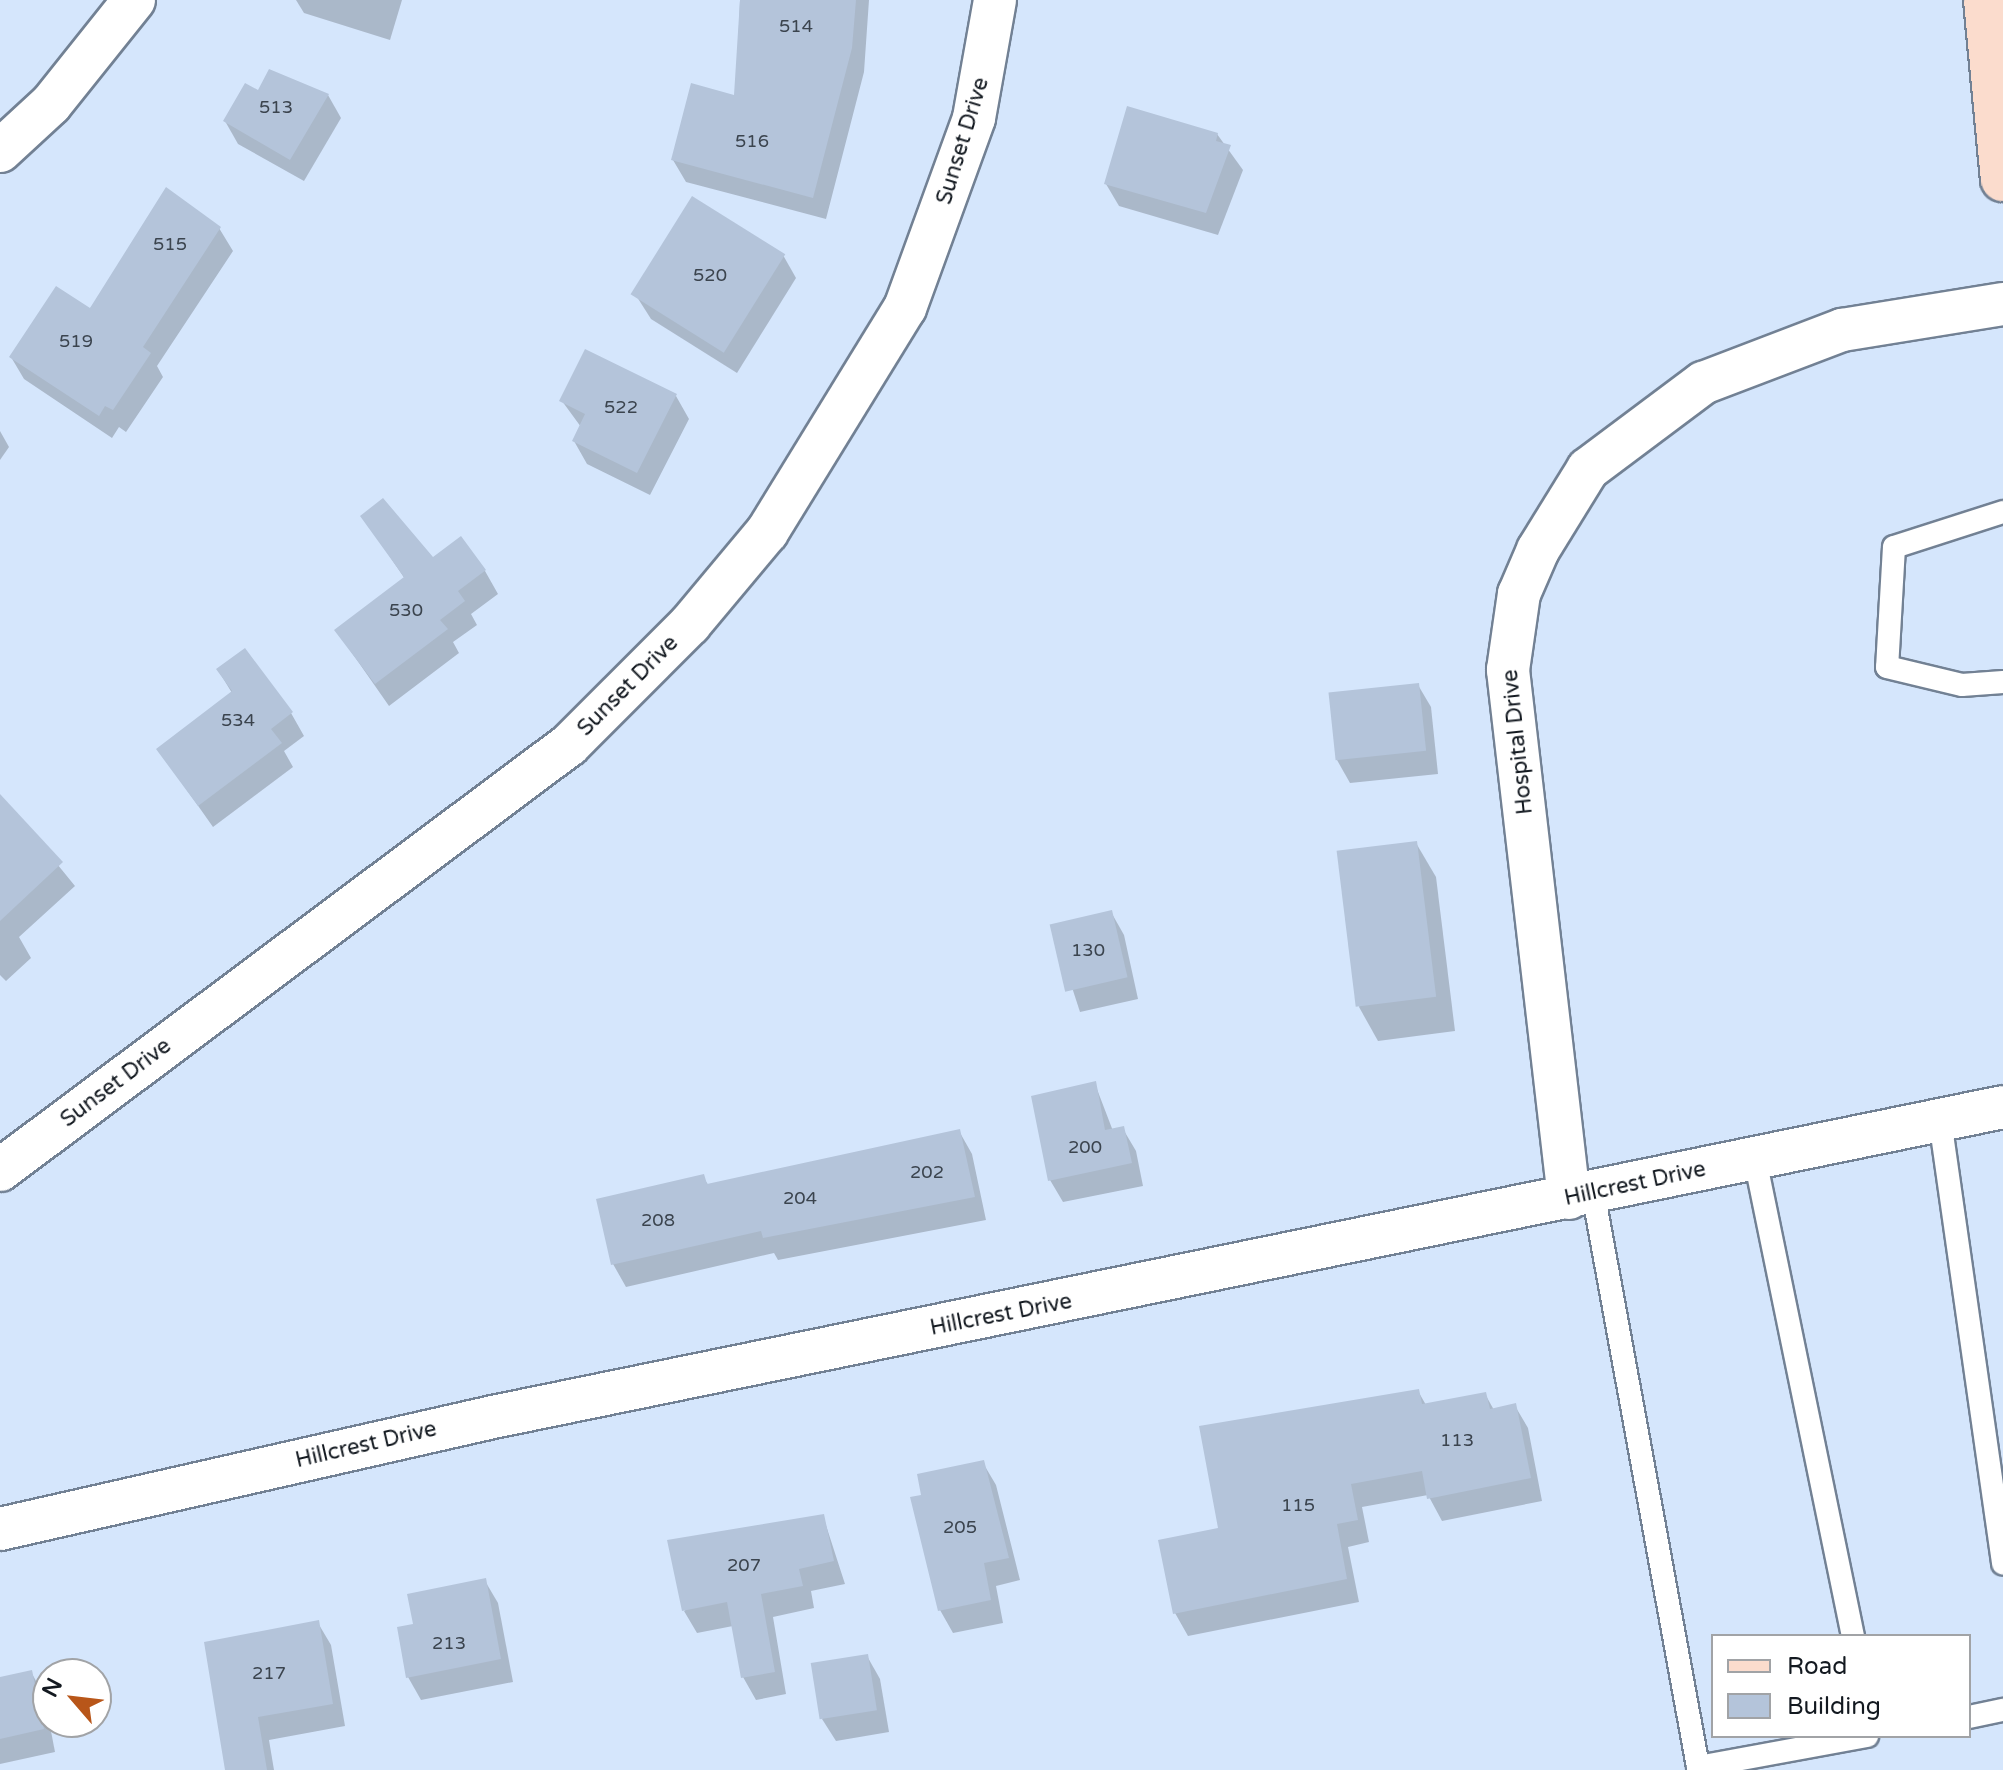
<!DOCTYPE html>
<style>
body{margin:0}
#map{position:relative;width:2003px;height:1770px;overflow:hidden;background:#d5e6fc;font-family:"Varela Round",sans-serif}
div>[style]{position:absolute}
.shadow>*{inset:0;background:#0003}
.building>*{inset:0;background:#b4c4da;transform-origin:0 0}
.roads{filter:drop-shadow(2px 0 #728194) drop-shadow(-2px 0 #728194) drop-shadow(0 2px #728194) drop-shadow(0 -2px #728194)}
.lane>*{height:22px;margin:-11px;padding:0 11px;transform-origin:11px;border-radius:11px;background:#fff}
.street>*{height:42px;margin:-21px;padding:0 21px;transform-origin:21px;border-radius:21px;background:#fff}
.primary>*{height:44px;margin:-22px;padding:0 22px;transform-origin:22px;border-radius:22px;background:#fbdccd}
span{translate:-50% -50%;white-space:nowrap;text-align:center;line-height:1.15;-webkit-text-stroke:6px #fff;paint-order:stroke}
.number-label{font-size:18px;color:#3b444e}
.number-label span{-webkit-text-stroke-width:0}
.street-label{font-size:22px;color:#131920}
.legend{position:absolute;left:1711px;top:1634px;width:260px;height:104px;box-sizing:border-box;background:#fff;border:2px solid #a1a3a6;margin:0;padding:10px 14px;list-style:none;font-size:24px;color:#131920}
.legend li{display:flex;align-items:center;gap:16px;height:40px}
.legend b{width:40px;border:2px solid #a1a3a6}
.north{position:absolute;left:32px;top:1658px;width:80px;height:80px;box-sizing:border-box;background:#fff;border:2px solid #a1a3a6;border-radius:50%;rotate:298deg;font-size:22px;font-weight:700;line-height:32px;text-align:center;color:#131920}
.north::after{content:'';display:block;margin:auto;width:28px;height:36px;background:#b85619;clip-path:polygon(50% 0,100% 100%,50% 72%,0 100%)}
</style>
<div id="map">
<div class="shadow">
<div style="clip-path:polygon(296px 0,402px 0,390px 40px,304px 13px)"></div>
<div style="clip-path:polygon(740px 0,869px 0,864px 72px,826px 219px,686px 182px,673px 160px,736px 97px)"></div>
<div style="clip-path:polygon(259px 93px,328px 95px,341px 118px,304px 181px,238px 144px,225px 121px)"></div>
<div style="clip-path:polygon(1217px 134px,1243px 170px,1218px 235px,1119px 206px,1106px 184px)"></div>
<div style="clip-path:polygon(219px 228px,233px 251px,157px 366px,163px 377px,126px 432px,119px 427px,112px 438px,24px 379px,11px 357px)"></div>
<div style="clip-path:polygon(783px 255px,796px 278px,737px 373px,651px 319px,637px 297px)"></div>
<div style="clip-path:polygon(676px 396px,689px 419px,650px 495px,587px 464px,574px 441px,581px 427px,562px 401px)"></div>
<div style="clip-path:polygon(0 431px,9px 447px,0 460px)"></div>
<div style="clip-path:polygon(363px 517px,432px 560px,485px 571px,498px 594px,471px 614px,477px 625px,453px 642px,459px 653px,389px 706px,336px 630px,405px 579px)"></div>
<div style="clip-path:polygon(218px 670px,291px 713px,304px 736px,284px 751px,293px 767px,213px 827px,158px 749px,232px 693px)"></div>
<div style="clip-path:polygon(1418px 685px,1431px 707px,1438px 774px,1350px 783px,1337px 760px)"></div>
<div style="clip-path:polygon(18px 816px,75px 886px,19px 937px,31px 958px,6px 981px,0 975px,0 833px)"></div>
<div style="clip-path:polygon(1416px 843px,1436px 877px,1455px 1031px,1378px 1041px,1359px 1007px)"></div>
<div style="clip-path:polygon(1111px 912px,1124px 935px,1138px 999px,1080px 1012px,1052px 926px)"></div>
<div style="clip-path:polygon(1095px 1084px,1113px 1131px,1123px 1129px,1136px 1151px,1143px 1186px,1063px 1202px,1050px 1180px)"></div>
<div style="clip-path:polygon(959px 1131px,972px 1154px,986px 1220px,778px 1260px,774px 1253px,626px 1287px,613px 1264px,703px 1177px,709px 1186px)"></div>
<div style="clip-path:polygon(1418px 1391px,1426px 1405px,1485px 1394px,1494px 1410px,1515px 1406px,1528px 1428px,1542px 1501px,1442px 1521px,1428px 1495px,1362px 1507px,1369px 1542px,1348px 1547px,1359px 1602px,1188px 1636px,1175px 1613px,1221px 1529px)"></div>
<div style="clip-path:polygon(983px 1463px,996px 1485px,1020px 1580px,996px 1586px,1003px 1623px,953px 1633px,940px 1610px,924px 1496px)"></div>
<div style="clip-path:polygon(823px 1516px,845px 1584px,811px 1591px,814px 1608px,773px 1617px,786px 1694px,756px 1700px,743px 1677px,733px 1626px,697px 1633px,684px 1611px)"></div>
<div style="clip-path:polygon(485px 1581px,498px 1603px,513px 1682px,421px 1700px,408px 1677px,415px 1626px)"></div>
<div style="clip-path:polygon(318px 1623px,331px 1645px,345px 1726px,269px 1740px,274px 1770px,227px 1770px,207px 1643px)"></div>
<div style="clip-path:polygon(867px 1656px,880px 1679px,889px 1732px,836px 1741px,822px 1719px)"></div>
<div style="clip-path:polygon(31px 1672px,44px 1695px,55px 1752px,0 1764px,0 1679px)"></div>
</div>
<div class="building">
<div style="clip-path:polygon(740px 0,856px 0,852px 48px,813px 198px,671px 160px,691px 83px,734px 95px)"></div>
<div style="clip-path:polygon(269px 69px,329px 94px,290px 160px,223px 121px,245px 83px,258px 90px)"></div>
<div style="clip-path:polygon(1127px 106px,1218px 133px,1216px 141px,1231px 145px,1206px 213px,1104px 184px)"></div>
<div style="clip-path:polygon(166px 187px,221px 227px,143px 347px,151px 353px,113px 410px,105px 406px,99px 416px,9px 357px,56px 286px,90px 308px)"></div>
<div style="left:692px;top:196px;width:110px;height:116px;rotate:32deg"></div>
<div style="clip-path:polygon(585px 349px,677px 394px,637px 473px,572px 441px,585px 414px,559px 401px)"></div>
<div style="clip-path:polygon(383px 498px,433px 557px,461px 536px,486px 570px,458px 591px,465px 601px,440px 620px,448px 629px,375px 684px,334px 630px,404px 577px,360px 516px)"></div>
<div style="clip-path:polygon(245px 648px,293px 712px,271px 729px,282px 743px,198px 806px,156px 749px,232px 691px,216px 669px)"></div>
<div style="left:1419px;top:683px;width:68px;height:91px;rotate:84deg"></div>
<div style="clip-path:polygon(0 794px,63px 862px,0 921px)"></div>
<div style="left:1417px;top:841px;width:157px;height:81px;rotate:83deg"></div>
<div style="left:1112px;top:910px;width:69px;height:64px;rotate:77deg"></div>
<div style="clip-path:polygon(1096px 1081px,1105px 1130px,1124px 1126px,1132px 1163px,1048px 1181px,1031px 1096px)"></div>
<div style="clip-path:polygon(960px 1129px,975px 1197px,763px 1238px,761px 1231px,611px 1265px,596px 1199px,704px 1174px,707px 1184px)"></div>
<div style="clip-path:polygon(1419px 1389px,1422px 1404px,1486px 1392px,1490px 1409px,1516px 1403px,1531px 1478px,1427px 1499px,1422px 1471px,1351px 1484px,1358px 1520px,1337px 1524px,1347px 1579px,1173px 1614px,1158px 1540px,1218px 1528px,1199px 1426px)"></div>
<div style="clip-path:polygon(984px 1460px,1009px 1558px,984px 1563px,991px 1600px,938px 1611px,910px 1497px,921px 1495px,917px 1474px)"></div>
<div style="clip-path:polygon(824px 1514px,834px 1561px,799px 1569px,803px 1586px,761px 1594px,775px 1672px,741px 1678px,727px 1602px,682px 1611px,667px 1540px)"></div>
<div style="clip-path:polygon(486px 1578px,501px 1659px,406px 1678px,397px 1627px,413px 1624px,407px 1594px)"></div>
<div style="clip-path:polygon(319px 1620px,333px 1704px,258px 1717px,267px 1770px,225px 1770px,204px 1642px)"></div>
<div style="left:868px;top:1654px;width:57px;height:58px;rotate:81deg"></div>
<div style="clip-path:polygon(32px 1670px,44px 1729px,0 1739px,0 1677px)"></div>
</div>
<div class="roads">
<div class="lane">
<div style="left:2003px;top:512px;width:114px;rotate:162.2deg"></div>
<div style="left:1894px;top:547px;width:120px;rotate:93.3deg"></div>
<div style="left:1887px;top:667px;width:77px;rotate:13.5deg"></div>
<div style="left:1962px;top:685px;width:41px;rotate:-4.2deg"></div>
<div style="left:1940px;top:1120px;width:448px;rotate:81.9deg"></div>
<div style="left:1755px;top:1159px;width:487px;rotate:78.4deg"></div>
<div style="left:1593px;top:1192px;width:585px;rotate:79.65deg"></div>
<div style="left:1698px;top:1767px;width:172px;rotate:-10.4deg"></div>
<div style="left:1969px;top:1717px;width:35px;rotate:-12deg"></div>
</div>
<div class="street">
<div style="left:0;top:151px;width:69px;rotate:-42.7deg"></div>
<div style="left:51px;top:104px;width:133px;rotate:-51.4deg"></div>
<div style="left:0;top:1170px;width:710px;rotate:-36.76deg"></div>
<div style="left:569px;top:745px;width:171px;rotate:-45deg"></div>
<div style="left:690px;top:624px;width:120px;rotate:-50.1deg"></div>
<div style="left:767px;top:532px;width:263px;rotate:-58.4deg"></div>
<div style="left:905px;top:308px;width:202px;rotate:-70deg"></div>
<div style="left:974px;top:118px;width:120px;rotate:-79.9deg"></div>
<div style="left:1569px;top:1198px;width:532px;rotate:-96.59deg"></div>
<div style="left:1508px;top:670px;width:77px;rotate:-81.8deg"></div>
<div style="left:1519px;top:594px;width:48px;rotate:-66.6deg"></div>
<div style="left:1538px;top:550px;width:95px;rotate:-58.3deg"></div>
<div style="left:1588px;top:469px;width:144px;rotate:-36.8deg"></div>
<div style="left:1703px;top:383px;width:149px;rotate:-20.9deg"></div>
<div style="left:1842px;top:330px;width:163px;rotate:-9.2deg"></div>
<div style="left:0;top:1529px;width:506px;rotate:-12.8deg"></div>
<div style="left:493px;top:1417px;width:1541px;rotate:-11.6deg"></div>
</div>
<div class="primary">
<div style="left:1986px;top:0;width:180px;rotate:84.6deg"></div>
</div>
</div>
<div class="number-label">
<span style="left:796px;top:26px">514</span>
<span style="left:276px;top:107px">513</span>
<span style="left:752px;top:141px">516</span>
<span style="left:170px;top:244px">515</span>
<span style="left:710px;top:275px">520</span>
<span style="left:76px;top:341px">519</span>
<span style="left:621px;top:407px">522</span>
<span style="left:406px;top:610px">530</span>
<span style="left:238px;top:720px">534</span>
<span style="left:1088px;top:950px">130</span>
<span style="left:1085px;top:1147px">200</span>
<span style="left:927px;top:1172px">202</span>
<span style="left:800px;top:1198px">204</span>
<span style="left:658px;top:1220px">208</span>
<span style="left:1457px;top:1440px">113</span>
<span style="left:1298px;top:1505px">115</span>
<span style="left:960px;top:1527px">205</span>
<span style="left:744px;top:1565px">207</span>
<span style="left:449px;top:1643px">213</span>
<span style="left:269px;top:1673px">217</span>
</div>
<div class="street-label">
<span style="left:963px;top:141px;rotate:-73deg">Sunset Drive</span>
<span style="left:628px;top:686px;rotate:-45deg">Sunset Drive</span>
<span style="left:1518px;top:742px;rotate:-96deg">Hospital Drive</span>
<span style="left:116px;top:1083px;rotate:-37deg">Sunset Drive</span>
<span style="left:1635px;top:1184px;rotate:-12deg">Hillcrest Drive</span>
<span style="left:1001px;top:1315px;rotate:-11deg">Hillcrest Drive</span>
<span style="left:366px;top:1445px;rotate:-13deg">Hillcrest Drive</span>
</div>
<ul class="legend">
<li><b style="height:10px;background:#fbdccd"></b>Road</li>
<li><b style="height:22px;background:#b4c4da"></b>Building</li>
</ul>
<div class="north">N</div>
</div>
